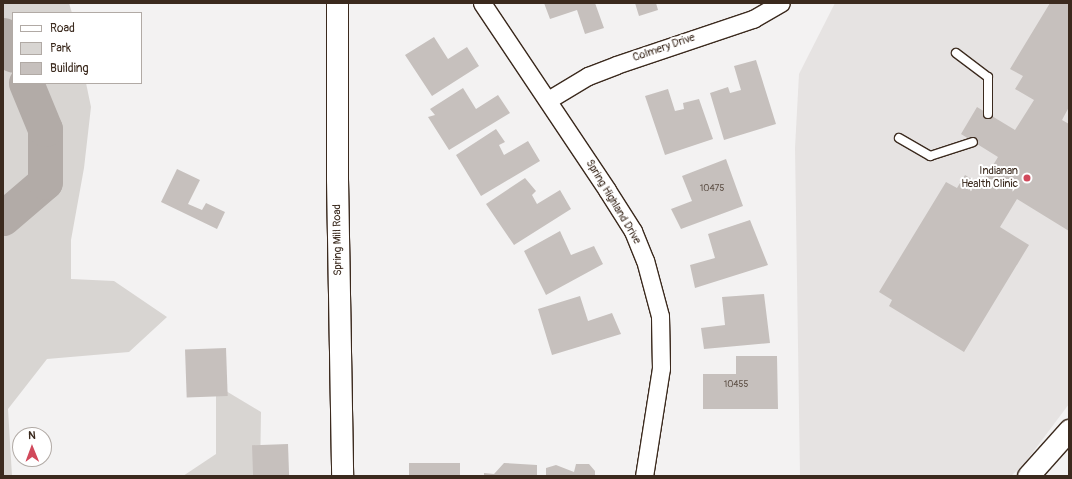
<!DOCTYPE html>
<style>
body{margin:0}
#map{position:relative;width:1072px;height:479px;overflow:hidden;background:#f3f2f2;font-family:Pangolin,sans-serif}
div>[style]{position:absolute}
.built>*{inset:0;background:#e6e3e2}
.green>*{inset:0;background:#d8d5d2}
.river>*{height:35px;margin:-17.5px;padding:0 17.5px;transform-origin:17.5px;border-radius:17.5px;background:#b2aba7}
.building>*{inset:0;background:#c6c0bd;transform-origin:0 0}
.roads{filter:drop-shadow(1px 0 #3b2a1e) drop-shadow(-1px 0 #3b2a1e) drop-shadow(0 1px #3b2a1e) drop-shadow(0 -1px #3b2a1e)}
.service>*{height:8px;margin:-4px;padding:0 4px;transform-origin:4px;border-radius:4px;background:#fff}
.minor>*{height:17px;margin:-8.5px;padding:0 8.5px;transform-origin:8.5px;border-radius:8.5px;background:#fff}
.tertiary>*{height:21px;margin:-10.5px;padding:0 10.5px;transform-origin:10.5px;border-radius:10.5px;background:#fff}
.dots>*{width:11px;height:11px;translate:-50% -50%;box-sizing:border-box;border:2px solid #fff;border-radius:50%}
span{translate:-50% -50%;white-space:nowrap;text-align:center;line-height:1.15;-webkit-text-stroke:4px #fff;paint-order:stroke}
.number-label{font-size:9px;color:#5e5046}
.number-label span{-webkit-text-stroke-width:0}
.street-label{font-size:11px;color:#3b2a1e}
.poi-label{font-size:11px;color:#3b2a1e}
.right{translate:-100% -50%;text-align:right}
.frame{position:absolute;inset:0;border:4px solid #3b2a1e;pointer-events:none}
.legend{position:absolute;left:12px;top:12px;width:130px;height:72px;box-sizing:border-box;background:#fff;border:1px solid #b1aaa5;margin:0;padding:5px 7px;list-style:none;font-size:12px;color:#3b2a1e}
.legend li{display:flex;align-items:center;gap:8px;height:20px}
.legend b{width:20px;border:1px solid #b1aaa5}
.north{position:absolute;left:12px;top:427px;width:40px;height:40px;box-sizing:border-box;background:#fff;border:1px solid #b1aaa5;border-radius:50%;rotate:359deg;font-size:11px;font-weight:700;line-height:16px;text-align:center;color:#3b2a1e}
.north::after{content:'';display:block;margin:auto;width:14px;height:18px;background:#d1495b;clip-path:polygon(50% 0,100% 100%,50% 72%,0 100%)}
</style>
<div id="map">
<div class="built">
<div style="clip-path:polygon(835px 3px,1069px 3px,1069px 404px,1024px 464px,1011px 476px,800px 476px,795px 148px,799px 74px)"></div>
</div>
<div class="green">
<div style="clip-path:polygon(3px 3px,69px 3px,72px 13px,13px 13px,13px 83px,86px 83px,91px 107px,84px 168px,71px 240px,71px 279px,114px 281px,167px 317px,129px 352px,47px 359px,8px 409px,12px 476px,3px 476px)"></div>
<div style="clip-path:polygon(216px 385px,261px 412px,260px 476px,183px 476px,216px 454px)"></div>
</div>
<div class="river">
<div style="left:3px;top:35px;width:22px;rotate:63deg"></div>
<div style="left:3px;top:218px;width:55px;rotate:-40.6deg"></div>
<div style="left:45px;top:182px;width:53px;rotate:-90deg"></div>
<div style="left:45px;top:129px;width:50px;rotate:-112.4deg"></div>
</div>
<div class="building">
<div style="clip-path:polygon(544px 3px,595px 3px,604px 28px,585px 34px,577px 10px,550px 19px)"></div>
<div style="clip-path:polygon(635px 3px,656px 3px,658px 10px,639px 16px)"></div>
<div style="clip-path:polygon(1050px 3px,1069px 3px,1069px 107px,1062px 120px,1069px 124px,1069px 231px,1017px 199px,1000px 227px,1029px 245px,964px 352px,889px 306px,892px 300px,879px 292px,946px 182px,957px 188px,965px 175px,981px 185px,998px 157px,961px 134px,977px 107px,1015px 130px,1034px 100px,1015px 89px,1023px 76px,1010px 69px)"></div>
<div style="clip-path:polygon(434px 37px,448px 59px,467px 47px,479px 66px,432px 96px,405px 55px)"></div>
<div style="clip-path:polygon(756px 60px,776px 124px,724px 140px,710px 93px,728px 87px,730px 93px,741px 90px,734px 66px)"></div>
<div style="clip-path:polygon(463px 88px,476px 109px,498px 95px,510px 113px,449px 150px,428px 117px,435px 115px,430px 109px)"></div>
<div style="clip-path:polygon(668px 89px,675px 111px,684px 109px,683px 103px,699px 99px,713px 139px,665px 155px,645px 96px)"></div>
<div style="clip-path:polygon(496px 129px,505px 142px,499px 145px,504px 155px,528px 141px,540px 161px,481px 196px,456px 155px)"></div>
<div style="clip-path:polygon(726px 159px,743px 206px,681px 229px,671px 209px,692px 201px,682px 176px)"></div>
<div style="clip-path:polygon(177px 169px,200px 180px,188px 204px,202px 210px,206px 203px,225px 212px,217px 229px,161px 202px)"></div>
<div style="clip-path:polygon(525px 178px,536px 191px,532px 195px,537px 204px,560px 190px,571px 209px,514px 245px,486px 204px)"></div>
<div style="clip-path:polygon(750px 220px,768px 265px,695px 288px,690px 265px,715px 258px,708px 234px)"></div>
<div style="clip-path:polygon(560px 231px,571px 255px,594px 246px,603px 264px,546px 295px,524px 251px)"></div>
<div style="clip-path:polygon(764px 294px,770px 343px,704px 349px,701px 328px,725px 325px,722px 297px)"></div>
<div style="clip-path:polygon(580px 296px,588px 321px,612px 313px,621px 334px,552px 355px,538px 309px)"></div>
<div style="left:226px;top:348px;width:48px;height:41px;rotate:88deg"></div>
<div style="clip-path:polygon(736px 356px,777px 356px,778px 409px,703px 409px,703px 374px,736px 374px)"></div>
<div style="left:288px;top:444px;width:32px;height:36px;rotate:88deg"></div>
<div style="left:460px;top:463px;width:13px;height:51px;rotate:90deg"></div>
<div style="clip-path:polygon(504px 463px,537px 465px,537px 476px,484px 476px,484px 473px,494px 474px)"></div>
<div style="clip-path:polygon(576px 464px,589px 464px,595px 471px,595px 476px,546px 476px,546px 468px,556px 465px,574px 472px)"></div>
</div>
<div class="roads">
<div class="service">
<div style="left:956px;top:53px;width:40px;rotate:37deg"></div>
<div style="left:988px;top:77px;width:37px;rotate:90deg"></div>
<div style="left:899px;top:138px;width:36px;rotate:30deg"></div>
<div style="left:930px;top:156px;width:45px;rotate:-18deg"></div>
</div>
<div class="minor">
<div style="left:482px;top:3px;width:225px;rotate:56.2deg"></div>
<div style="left:607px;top:190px;width:49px;rotate:57.6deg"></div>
<div style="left:633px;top:231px;width:31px;rotate:68deg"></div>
<div style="left:645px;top:260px;width:58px;rotate:75deg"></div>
<div style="left:660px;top:316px;width:52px;rotate:88.9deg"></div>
<div style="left:661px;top:368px;width:109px;rotate:98.9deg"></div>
<div style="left:548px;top:100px;width:47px;rotate:-31deg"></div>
<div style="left:588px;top:76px;width:30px;rotate:-21deg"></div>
<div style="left:616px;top:65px;width:145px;rotate:-18.6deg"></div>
<div style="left:753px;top:19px;width:32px;rotate:-30deg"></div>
</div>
<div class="tertiary">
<div style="left:337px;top:3px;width:176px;rotate:90deg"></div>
<div style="left:337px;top:179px;width:297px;rotate:89deg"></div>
<div style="left:1028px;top:476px;width:62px;rotate:-48.3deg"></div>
</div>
</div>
<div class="dots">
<div style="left:1027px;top:178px;background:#d1495b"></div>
</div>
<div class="number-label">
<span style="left:712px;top:189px">10475</span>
<span style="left:736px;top:385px">10455</span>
</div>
<div class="street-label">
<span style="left:664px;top:48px;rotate:-19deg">Colmery Drive</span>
<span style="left:613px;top:202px;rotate:59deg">Spring Highland Drive</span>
<span style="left:338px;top:240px;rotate:-91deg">Spring Mill Road</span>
</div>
<div class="poi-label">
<span class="right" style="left:1018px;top:178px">Indianan<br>Health Clinic</span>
</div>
<div class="frame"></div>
<ul class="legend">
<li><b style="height:5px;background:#fff"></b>Road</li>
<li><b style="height:11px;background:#d8d5d2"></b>Park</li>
<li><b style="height:11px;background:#c6c0bd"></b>Building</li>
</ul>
<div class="north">N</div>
</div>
